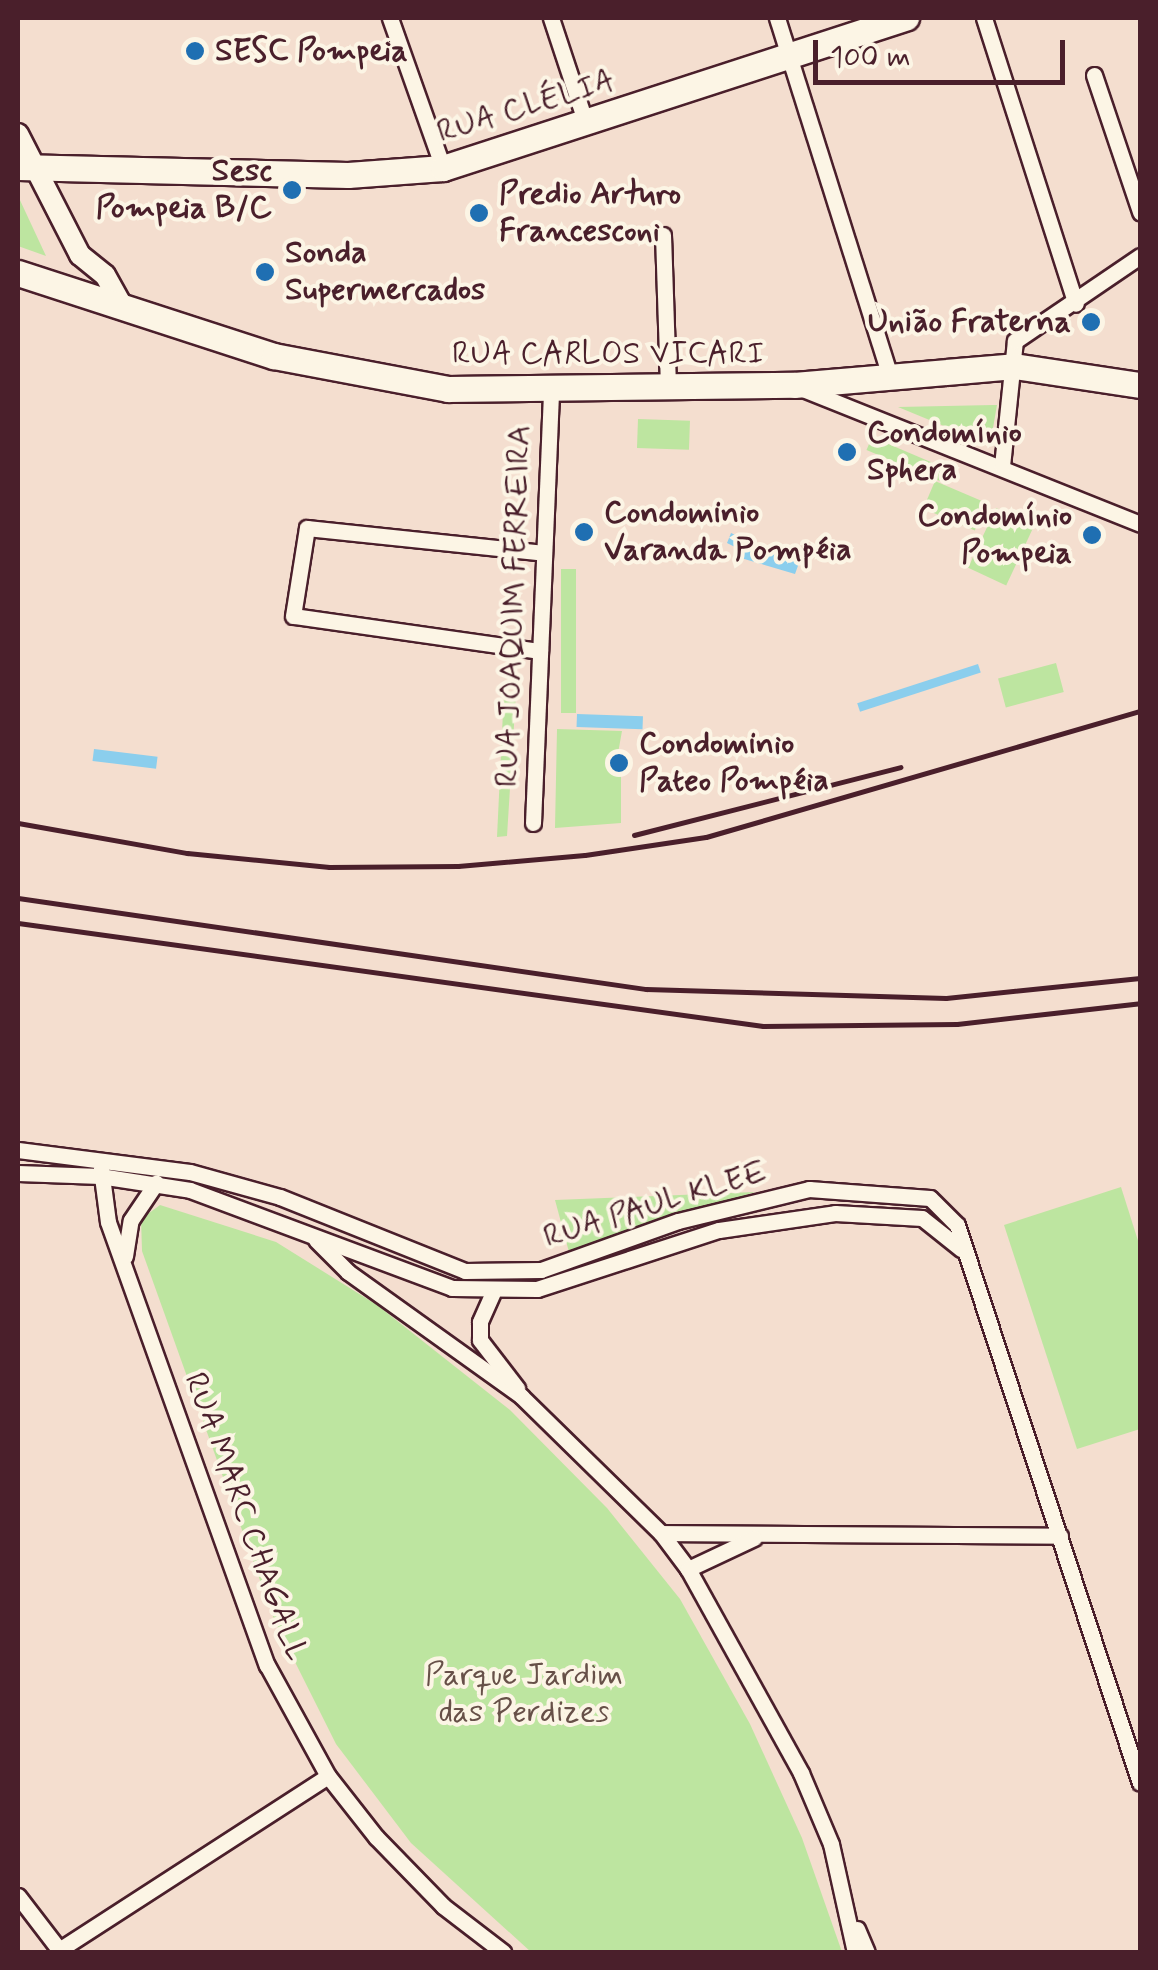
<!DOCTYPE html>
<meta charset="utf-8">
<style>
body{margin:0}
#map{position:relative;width:1158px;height:1970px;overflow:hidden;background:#f4decf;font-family:Mynerve,sans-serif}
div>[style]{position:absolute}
.green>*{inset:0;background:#bde5a0;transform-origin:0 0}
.water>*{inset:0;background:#8bceed;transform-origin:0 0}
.roads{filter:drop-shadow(2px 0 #4a1f2b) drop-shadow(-2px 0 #4a1f2b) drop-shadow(0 2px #4a1f2b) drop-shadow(0 -2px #4a1f2b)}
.minor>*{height:15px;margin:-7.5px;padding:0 7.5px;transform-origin:7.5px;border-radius:7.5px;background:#fcf5e5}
.tertiary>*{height:20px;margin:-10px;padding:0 10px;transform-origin:10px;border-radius:10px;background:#fcf5e5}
.primary>*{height:25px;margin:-12.5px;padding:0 12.5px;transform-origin:12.5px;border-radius:12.5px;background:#fcf5e5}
.rail>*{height:5px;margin:-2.5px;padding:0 2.5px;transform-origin:2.5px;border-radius:2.5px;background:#4a1f2b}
.dots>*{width:28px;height:28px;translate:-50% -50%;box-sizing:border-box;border:5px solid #fcf5e5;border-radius:50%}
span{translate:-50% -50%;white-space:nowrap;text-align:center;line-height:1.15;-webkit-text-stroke:8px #fcf5e5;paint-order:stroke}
.poi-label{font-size:32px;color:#4a1f2b;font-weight:700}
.left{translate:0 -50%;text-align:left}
.right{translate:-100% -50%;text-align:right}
.street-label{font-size:32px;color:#4a1f2b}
.park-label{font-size:32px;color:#675048}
.frame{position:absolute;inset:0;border:20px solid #4a1f2b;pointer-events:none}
.scale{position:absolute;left:813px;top:40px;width:252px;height:45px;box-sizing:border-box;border:5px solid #4a1f2b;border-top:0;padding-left:12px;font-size:30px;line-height:35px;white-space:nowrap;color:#4a1f2b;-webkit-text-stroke:8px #fcf5e5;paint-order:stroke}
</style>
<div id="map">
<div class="green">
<div style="clip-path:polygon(18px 198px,19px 198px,46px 256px,18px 246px)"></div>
<div style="clip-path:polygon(997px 405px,990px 445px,898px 407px,993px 405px)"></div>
<div style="left:638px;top:419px;width:52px;height:29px;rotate:2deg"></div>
<div style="left:872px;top:437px;width:88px;height:14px;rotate:23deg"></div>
<div style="left:935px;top:481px;width:56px;height:30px;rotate:23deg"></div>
<div style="left:996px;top:508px;width:42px;height:66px;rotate:25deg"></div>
<div style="left:561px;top:569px;width:15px;height:144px"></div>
<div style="left:1056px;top:663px;width:30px;height:60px;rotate:75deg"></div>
<div style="clip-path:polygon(504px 691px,516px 693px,507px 836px,497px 837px)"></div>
<div style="clip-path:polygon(557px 729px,622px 731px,615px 770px,621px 771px,621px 823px,555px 828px)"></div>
<div style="clip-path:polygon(1121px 1187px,1140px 1247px,1140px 1429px,1077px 1449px,1004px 1225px)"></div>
<div style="clip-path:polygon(755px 1192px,569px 1252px,555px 1200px)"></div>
<div style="clip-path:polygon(160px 1205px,276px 1242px,377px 1305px,510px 1410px,607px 1508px,680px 1599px,750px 1724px,802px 1838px,842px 1952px,531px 1952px,411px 1843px,336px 1744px,275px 1622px,142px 1251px,141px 1219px)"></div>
</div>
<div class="water">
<div style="clip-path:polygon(731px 533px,799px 563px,795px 574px,734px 556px,737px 548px,727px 543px)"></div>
<div style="left:978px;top:664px;width:9px;height:127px;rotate:72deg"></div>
<div style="left:577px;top:714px;width:66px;height:13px;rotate:2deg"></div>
<div style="left:94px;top:749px;width:64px;height:12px;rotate:7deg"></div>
</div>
<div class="roads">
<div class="minor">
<div style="left:390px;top:18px;width:159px;rotate:70.5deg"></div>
<div style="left:551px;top:18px;width:112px;rotate:71.7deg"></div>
<div style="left:777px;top:18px;width:380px;rotate:72.5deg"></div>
<div style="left:984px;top:18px;width:300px;rotate:72.2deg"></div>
<div style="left:1094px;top:75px;width:145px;rotate:71.4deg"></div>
<div style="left:663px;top:235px;width:154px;rotate:88.1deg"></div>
<div style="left:803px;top:389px;width:363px;rotate:21.8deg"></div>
<div style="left:1002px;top:466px;width:126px;rotate:-84.1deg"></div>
<div style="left:1015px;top:341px;width:151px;rotate:-34.2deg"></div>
<div style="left:540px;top:651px;width:249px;rotate:-171.9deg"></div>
<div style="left:293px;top:616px;width:89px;rotate:-81deg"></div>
<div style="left:307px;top:528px;width:238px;rotate:6deg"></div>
<div style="left:533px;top:823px;width:432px;rotate:-87.6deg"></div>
<div style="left:18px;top:1150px;width:173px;rotate:7.3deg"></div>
<div style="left:190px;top:1172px;width:93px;rotate:15.5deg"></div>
<div style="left:280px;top:1197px;width:199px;rotate:21.8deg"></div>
<div style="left:465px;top:1271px;width:76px;rotate:-0.8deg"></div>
<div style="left:541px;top:1270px;width:145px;rotate:-19.7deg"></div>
<div style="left:678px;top:1221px;width:135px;rotate:-13.7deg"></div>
<div style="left:809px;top:1189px;width:121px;rotate:4.3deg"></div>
<div style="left:930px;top:1198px;width:38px;rotate:45deg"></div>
<div style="left:957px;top:1225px;width:587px;rotate:71.84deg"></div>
<div style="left:101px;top:1169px;width:53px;rotate:82.5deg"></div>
<div style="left:108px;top:1222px;width:471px;rotate:70.3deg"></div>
<div style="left:267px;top:1665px;width:127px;rotate:61.2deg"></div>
<div style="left:328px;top:1776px;width:78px;rotate:51.8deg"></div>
<div style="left:376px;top:1837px;width:96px;rotate:45.8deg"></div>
<div style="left:443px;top:1906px;width:76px;rotate:37.5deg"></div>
<div style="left:18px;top:1173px;width:82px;rotate:2.1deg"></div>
<div style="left:100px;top:1176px;width:91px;rotate:8.8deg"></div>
<div style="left:190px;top:1190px;width:280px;rotate:20.5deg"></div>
<div style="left:452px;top:1288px;width:85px;rotate:0.7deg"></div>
<div style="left:537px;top:1289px;width:191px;rotate:-18deg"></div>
<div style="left:719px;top:1230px;width:117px;rotate:-8.3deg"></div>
<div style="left:835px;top:1213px;width:87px;rotate:3.3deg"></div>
<div style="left:922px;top:1218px;width:50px;rotate:38.5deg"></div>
<div style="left:316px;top:1240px;width:45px;rotate:45deg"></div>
<div style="left:348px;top:1272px;width:213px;rotate:35.6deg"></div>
<div style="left:521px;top:1396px;width:196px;rotate:44.4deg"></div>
<div style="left:661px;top:1533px;width:45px;rotate:53.1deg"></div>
<div style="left:688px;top:1569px;width:233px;rotate:61deg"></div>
<div style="left:801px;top:1773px;width:77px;rotate:67.1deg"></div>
<div style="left:831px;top:1844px;width:111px;rotate:77.5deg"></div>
<div style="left:125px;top:1256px;width:36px;rotate:-81deg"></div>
<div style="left:131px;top:1220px;width:45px;rotate:-56deg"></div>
<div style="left:494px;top:1290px;width:35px;rotate:114deg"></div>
<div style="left:480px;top:1322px;width:18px;rotate:90deg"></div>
<div style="left:480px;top:1340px;width:61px;rotate:52.4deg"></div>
<div style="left:661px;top:1533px;width:399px;rotate:0.4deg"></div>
<div style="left:688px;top:1569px;width:73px;rotate:-25.2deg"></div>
<div style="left:18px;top:1896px;width:71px;rotate:52.5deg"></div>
<div style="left:857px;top:1929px;width:25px;rotate:67deg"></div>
<div style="left:59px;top:1950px;width:320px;rotate:-32.9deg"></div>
</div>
<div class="tertiary">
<div style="left:18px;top:134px;width:136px;rotate:62.9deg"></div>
<div style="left:80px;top:255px;width:32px;rotate:39deg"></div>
<div style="left:105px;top:275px;width:33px;rotate:61deg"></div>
</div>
<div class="primary">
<div style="left:18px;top:167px;width:330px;rotate:1.4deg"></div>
<div style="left:348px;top:175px;width:95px;rotate:-4.2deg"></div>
<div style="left:443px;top:168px;width:487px;rotate:-18deg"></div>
<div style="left:18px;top:273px;width:269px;rotate:18deg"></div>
<div style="left:274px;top:356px;width:177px;rotate:10.7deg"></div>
<div style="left:448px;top:389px;width:346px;rotate:-0.7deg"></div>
<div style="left:794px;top:385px;width:221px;rotate:-4.9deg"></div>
<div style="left:1014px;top:366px;width:127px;rotate:8.6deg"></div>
</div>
</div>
<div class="rail">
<div style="left:18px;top:823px;width:172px;rotate:10.1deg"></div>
<div style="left:187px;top:853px;width:143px;rotate:5.6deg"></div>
<div style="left:329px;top:867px;width:129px;rotate:-0.4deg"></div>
<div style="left:458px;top:866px;width:127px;rotate:-5deg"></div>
<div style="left:585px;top:855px;width:122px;rotate:-8.5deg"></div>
<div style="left:706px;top:837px;width:452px;rotate:-16.2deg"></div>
<div style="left:634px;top:835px;width:275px;rotate:-14.3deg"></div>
<div style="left:18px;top:898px;width:635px;rotate:8.25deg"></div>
<div style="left:646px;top:989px;width:300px;rotate:1.7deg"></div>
<div style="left:946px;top:998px;width:195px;rotate:-5.9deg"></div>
<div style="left:18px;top:923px;width:752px;rotate:7.87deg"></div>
<div style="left:763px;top:1026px;width:194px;rotate:-0.6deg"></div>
<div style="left:957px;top:1024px;width:184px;rotate:-6.5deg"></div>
</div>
<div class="dots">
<div style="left:195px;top:51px;background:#1f6fb2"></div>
<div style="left:292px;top:190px;background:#1f6fb2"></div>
<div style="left:479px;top:213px;background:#1f6fb2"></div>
<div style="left:265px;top:272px;background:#1f6fb2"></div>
<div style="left:1091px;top:322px;background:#1f6fb2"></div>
<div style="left:847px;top:452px;background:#1f6fb2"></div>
<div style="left:584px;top:532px;background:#1f6fb2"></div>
<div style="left:1092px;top:535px;background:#1f6fb2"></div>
<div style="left:619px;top:763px;background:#1f6fb2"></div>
</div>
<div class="poi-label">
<span class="left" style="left:215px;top:51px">SESC Pompeia</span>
<span class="right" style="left:272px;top:190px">Sesc<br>Pompeia B/C</span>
<span class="left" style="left:499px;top:213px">Predio Arturo<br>Francesconi</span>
<span class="left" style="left:285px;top:272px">Sonda<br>Supermercados</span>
<span class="right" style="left:1071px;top:322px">União Fraterna</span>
<span class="left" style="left:867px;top:452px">Condomínio<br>Sphera</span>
<span class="left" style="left:604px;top:532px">Condominio<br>Varanda Pompéia</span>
<span class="right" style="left:1072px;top:535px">Condomínio<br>Pompeia</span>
<span class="left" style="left:639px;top:763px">Condominio<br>Pateo Pompéia</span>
</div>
<div class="street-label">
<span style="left:526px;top:107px;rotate:-17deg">RUA CLÉLIA</span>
<span style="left:608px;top:354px">RUA CARLOS VICARI</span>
<span style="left:514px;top:606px;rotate:-88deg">RUA JOAQUIM FERREIRA</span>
<span style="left:655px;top:1205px;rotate:-17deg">RUA PAUL KLEE</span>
<span style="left:245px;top:1517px;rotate:70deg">RUA MARC CHAGALL</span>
</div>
<div class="park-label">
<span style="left:524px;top:1694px">Parque Jardim<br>das Perdizes</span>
</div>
<div class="frame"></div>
<div class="scale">100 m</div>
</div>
